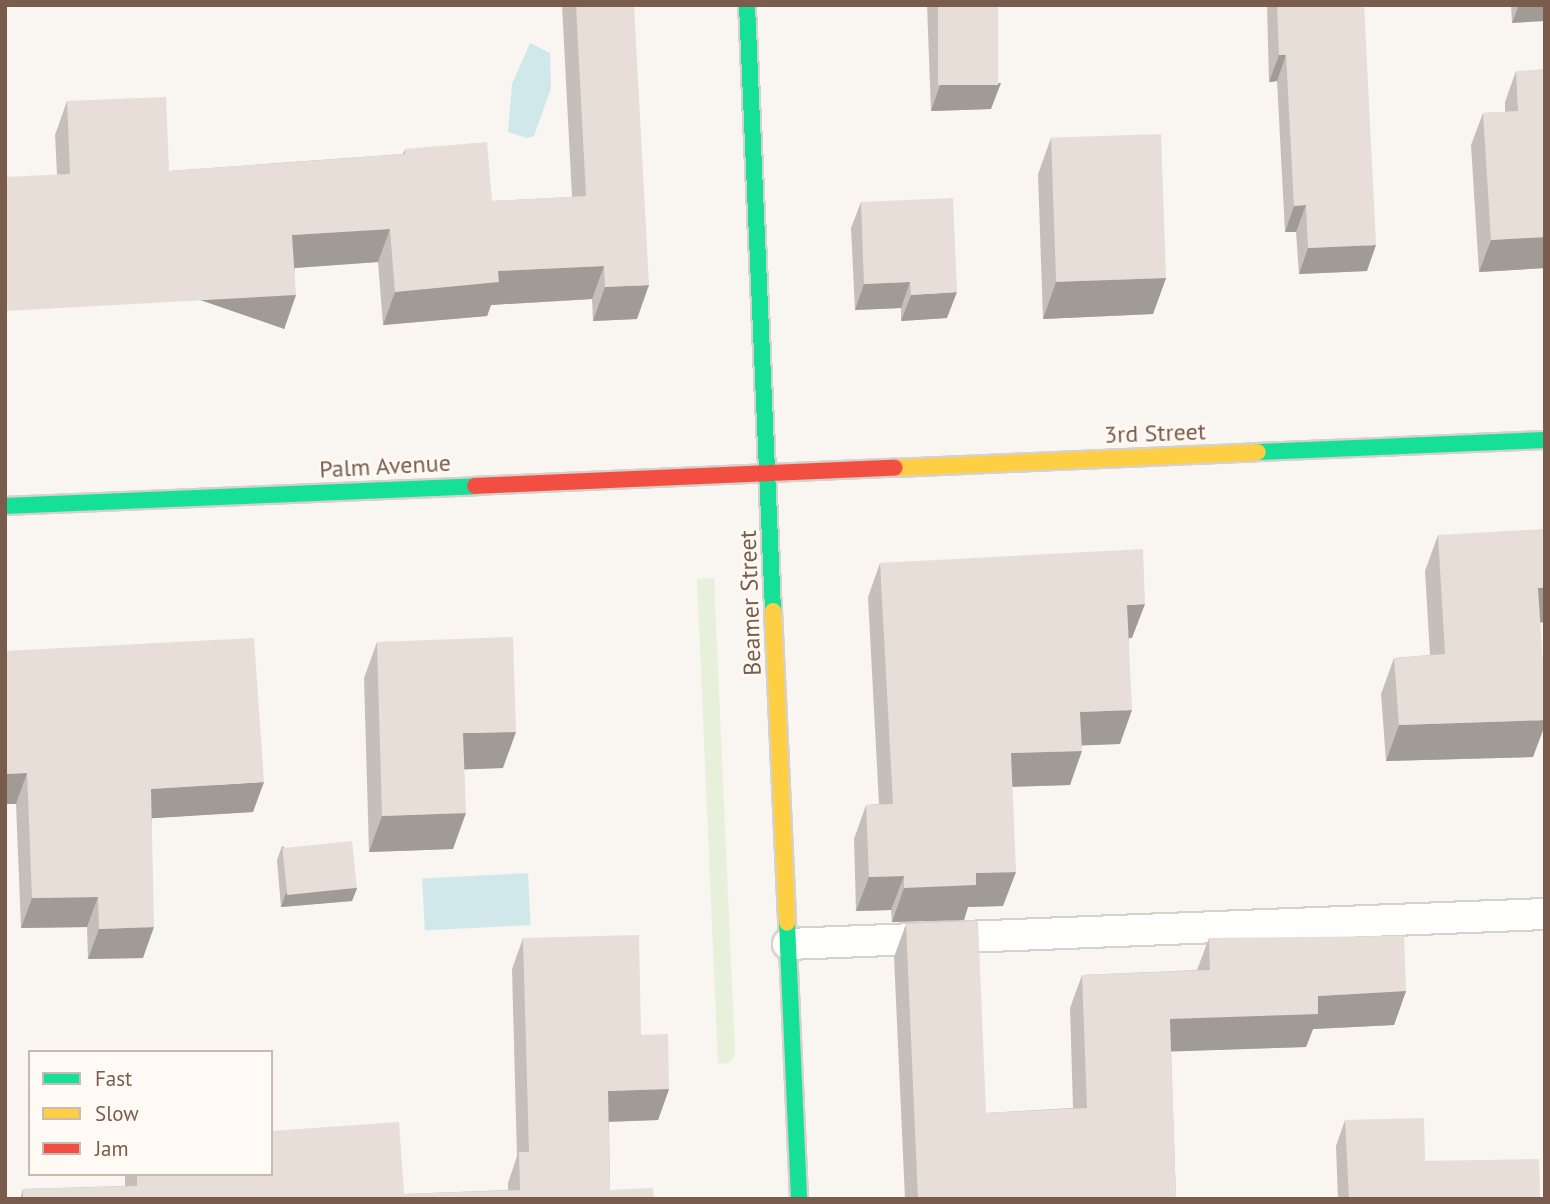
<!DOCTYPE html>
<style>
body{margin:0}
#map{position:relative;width:1550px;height:1204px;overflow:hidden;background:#f9f5f0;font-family:"PT Sans",sans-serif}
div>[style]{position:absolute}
.green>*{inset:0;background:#e7f0db}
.water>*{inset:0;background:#d0e8ea;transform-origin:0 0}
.roads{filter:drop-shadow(2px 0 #d7d1cb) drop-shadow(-2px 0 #d7d1cb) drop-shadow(0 2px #d7d1cb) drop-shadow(0 -2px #d7d1cb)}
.lane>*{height:30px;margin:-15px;padding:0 15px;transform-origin:15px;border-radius:15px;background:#fefefd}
.fast>*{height:16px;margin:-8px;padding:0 8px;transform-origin:8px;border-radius:8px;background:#16e098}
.slow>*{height:16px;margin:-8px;padding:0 8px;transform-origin:8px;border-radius:8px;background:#ffcf43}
.jam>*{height:16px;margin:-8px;padding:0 8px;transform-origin:8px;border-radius:8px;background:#f24e42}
.wall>*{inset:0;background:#c6bfb9}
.shaded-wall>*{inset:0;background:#a19b96;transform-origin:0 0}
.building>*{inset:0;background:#e6ded7;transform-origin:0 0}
span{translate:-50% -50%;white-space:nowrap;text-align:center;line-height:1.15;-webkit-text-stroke:5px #fffaf3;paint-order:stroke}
.street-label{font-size:24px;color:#7a5c4d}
.frame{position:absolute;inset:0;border:7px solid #7a5c4d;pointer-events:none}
.legend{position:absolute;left:28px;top:1050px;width:245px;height:126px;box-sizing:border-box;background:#fffaf3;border:2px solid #cabbb1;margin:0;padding:9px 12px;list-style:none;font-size:21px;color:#7a5c4d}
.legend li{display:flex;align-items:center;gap:14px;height:35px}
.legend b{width:35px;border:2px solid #cabbb1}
</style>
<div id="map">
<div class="green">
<div style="clip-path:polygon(714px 578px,735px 1054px,731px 1062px,718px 1064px,697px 579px)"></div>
</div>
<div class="water">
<div style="clip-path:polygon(530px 43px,550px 53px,551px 88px,534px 136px,527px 138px,508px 132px,512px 84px)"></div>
<div style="left:528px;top:873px;width:52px;height:106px;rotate:87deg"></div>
</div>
<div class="roads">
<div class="lane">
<div style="left:788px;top:944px;width:758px;rotate:-2.27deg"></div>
</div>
<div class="fast">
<div style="left:747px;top:5px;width:607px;rotate:87.54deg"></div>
<div style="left:1258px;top:452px;width:287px;rotate:-2.4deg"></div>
<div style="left:5px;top:506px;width:470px;rotate:-2.4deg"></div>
<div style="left:787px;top:923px;width:276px;rotate:87.5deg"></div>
</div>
<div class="slow">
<div style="left:895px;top:468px;width:363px;rotate:-2.5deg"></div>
<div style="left:773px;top:611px;width:312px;rotate:87.4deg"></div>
</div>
<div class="jam">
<div style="left:475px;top:486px;width:420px;rotate:-2.5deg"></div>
</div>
</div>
<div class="wall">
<div style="clip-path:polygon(562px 5px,634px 5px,637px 319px,593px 321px,592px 299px,491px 305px,487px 316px,383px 325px,378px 262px,295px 268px,284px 329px,57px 174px,55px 135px,67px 101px,169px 171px,403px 154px,405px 149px,492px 201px,572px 197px)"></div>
<div style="clip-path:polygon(927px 5px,998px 5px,991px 109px,931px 111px)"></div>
<div style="clip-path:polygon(1267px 5px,1364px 5px,1367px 271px,1299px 274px,1296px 232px,1285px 232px,1277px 81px,1269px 82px)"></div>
<div style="clip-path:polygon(1511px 5px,1545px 5px,1512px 23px)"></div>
<div style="clip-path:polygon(1516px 71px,1545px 268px,1479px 272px,1471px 145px,1483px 113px,1505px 112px,1505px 102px)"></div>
<div style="clip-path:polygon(1051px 138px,1166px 278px,1153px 314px,1043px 319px,1038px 174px)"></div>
<div style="clip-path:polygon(861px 202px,947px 318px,901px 321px,901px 308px,855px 310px,851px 228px)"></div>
<div style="clip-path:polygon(1438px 535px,1545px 622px,1540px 623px,1533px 757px,1386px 761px,1381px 694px,1394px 658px,1430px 655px,1425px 571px)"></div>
<div style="clip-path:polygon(880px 563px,1132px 638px,1129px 638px,1120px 744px,1082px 745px,1070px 785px,1012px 787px,1003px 906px,968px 907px,964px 920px,892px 922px,891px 910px,856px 911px,854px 839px,866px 805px,879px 804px,868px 597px)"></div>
<div style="clip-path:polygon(377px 642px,503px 768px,464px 769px,453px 849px,369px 852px,364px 678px)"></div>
<div style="clip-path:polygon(5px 651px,253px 812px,152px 818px,143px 958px,88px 959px,87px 927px,21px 928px,16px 804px,5px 804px)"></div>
<div style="clip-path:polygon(282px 846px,357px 888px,352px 901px,281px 907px,277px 860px)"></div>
<div style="clip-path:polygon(906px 924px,986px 1113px,1073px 1108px,1070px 1008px,1082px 975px,1197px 970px,1209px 938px,1406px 991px,1394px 1025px,1313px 1029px,1306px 1047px,1171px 1051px,1176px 1199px,905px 1199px,894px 957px)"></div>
<div style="clip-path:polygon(523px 938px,641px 1035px,669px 1089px,658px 1120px,609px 1122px,610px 1190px,654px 1199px,20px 1199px,23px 1189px,125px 1186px,125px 1174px,271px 1174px,404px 1194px,508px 1190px,508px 1183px,517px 1156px,512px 969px)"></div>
<div style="clip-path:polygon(1345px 1120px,1425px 1161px,1540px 1199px,1338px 1199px,1336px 1146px)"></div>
</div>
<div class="shaded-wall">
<div style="clip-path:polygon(1519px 5px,1545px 5px,1545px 21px,1512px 23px)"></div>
<div style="clip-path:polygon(1279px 55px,1286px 55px,1277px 81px,1269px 82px)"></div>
<div style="clip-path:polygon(1001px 83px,991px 109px,931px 111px,940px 85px)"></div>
<div style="clip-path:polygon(1306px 205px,1296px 232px,1285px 232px,1294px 206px)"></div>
<div style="clip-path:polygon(390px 229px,378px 262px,280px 269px,292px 235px)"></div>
<div style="clip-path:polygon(1545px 237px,1545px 268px,1479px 272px,1491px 240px)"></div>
<div style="clip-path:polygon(1376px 245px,1367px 271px,1299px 274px,1308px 248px)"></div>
<div style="clip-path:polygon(604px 266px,592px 299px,491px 305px,487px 316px,383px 325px,395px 292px,498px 271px)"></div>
<div style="clip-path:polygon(1166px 278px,1153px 314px,1043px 319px,1056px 282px)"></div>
<div style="clip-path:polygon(910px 282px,901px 308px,855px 310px,864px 284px)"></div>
<div style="clip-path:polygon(649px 285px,637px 319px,593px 321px,605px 287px)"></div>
<div style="clip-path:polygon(957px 292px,947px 318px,901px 321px,911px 295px)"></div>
<div style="left:296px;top:295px;width:36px;height:291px;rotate:109deg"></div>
<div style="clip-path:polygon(1545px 587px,1545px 622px,1524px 624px,1538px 588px)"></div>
<div style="clip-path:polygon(1145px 604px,1132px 638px,1115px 639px,1127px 605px)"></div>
<div style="clip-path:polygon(1132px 710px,1120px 744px,1068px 746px,1080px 712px)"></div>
<div style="clip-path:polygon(1545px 720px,1545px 725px,1533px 757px,1386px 761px,1399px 725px)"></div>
<div style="clip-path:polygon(516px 732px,503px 768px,449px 770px,463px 733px)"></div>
<div style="clip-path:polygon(1082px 751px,1070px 785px,999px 787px,1011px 753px)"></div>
<div style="clip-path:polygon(27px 773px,16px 804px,5px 804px,5px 774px)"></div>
<div style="clip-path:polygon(264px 782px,253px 812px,140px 819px,151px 789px)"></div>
<div style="clip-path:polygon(466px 813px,453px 849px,369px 852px,382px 816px)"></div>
<div style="clip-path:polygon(1016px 872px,1003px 906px,968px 907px,964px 920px,892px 922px,904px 888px,976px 873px)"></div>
<div style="clip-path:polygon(904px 876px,891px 910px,856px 911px,869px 877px)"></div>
<div style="clip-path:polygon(357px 888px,352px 901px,281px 907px,286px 893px)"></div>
<div style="clip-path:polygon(98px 897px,87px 927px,21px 928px,32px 898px)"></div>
<div style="clip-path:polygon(154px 927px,143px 958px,88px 959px,99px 929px)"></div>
<div style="clip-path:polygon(1406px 991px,1394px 1025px,1313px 1029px,1306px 1047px,1158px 1052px,1170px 1019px,1318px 996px)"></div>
<div style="clip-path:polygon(669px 1089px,658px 1120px,597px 1122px,608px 1091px)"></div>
</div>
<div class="building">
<div style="clip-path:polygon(576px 5px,634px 5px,649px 285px,605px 287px,604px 266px,498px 271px,499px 282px,395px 292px,390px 229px,292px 235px,296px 295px,5px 311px,5px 177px,70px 174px,67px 101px,166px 97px,169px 171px,405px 154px,405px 149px,487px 142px,492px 201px,586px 196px)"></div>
<div style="left:938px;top:5px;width:60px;height:80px"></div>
<div style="clip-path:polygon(1277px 5px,1364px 5px,1376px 245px,1308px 248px,1306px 205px,1294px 206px,1286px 55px,1279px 55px)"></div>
<div style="clip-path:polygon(1545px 69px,1545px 237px,1491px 240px,1483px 113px,1518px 111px,1516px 71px)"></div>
<div style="left:1161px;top:134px;width:144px;height:110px;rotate:88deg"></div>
<div style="clip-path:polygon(953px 198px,957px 292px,911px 295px,910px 282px,864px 284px,861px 202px)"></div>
<div style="clip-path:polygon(1545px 529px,1545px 587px,1538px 588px,1545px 694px,1545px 720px,1399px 725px,1394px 658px,1445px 654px,1438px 535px)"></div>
<div style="clip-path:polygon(1143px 549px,1145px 604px,1127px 605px,1132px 710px,1080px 712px,1082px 751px,1011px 753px,1016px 872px,976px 873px,976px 885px,904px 888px,904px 876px,869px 877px,866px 805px,893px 804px,880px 563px)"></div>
<div style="clip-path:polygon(513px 637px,516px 732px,463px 733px,466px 813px,382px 816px,377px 642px)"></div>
<div style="clip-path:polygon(254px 638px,264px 782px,151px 789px,154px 927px,99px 929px,98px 897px,32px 898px,27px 773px,5px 774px,5px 651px)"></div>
<div style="left:352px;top:841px;width:47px;height:70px;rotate:84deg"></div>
<div style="clip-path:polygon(978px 921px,986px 1113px,1087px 1108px,1082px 975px,1210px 970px,1209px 938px,1404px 936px,1406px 991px,1318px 996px,1318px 1014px,1170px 1019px,1176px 1199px,918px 1199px,906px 924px)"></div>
<div style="clip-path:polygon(639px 935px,641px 1035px,668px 1034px,669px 1089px,608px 1091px,610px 1190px,653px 1188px,654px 1199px,23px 1199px,23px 1189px,137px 1186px,137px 1174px,271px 1174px,271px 1131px,399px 1122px,404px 1194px,520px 1190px,519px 1152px,529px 1152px,523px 938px)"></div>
<div style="clip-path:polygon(1424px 1118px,1425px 1161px,1539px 1159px,1540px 1199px,1349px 1199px,1345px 1120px)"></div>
</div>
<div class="street-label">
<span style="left:1155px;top:433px;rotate:-2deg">3rd Street</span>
<span style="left:385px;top:466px;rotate:-3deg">Palm Avenue</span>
<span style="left:750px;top:603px;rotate:-92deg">Beamer Street</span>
</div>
<div class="frame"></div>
<ul class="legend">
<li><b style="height:9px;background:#16e098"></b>Fast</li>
<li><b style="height:9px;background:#ffcf43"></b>Slow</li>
<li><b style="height:9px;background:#f24e42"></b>Jam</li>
</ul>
</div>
